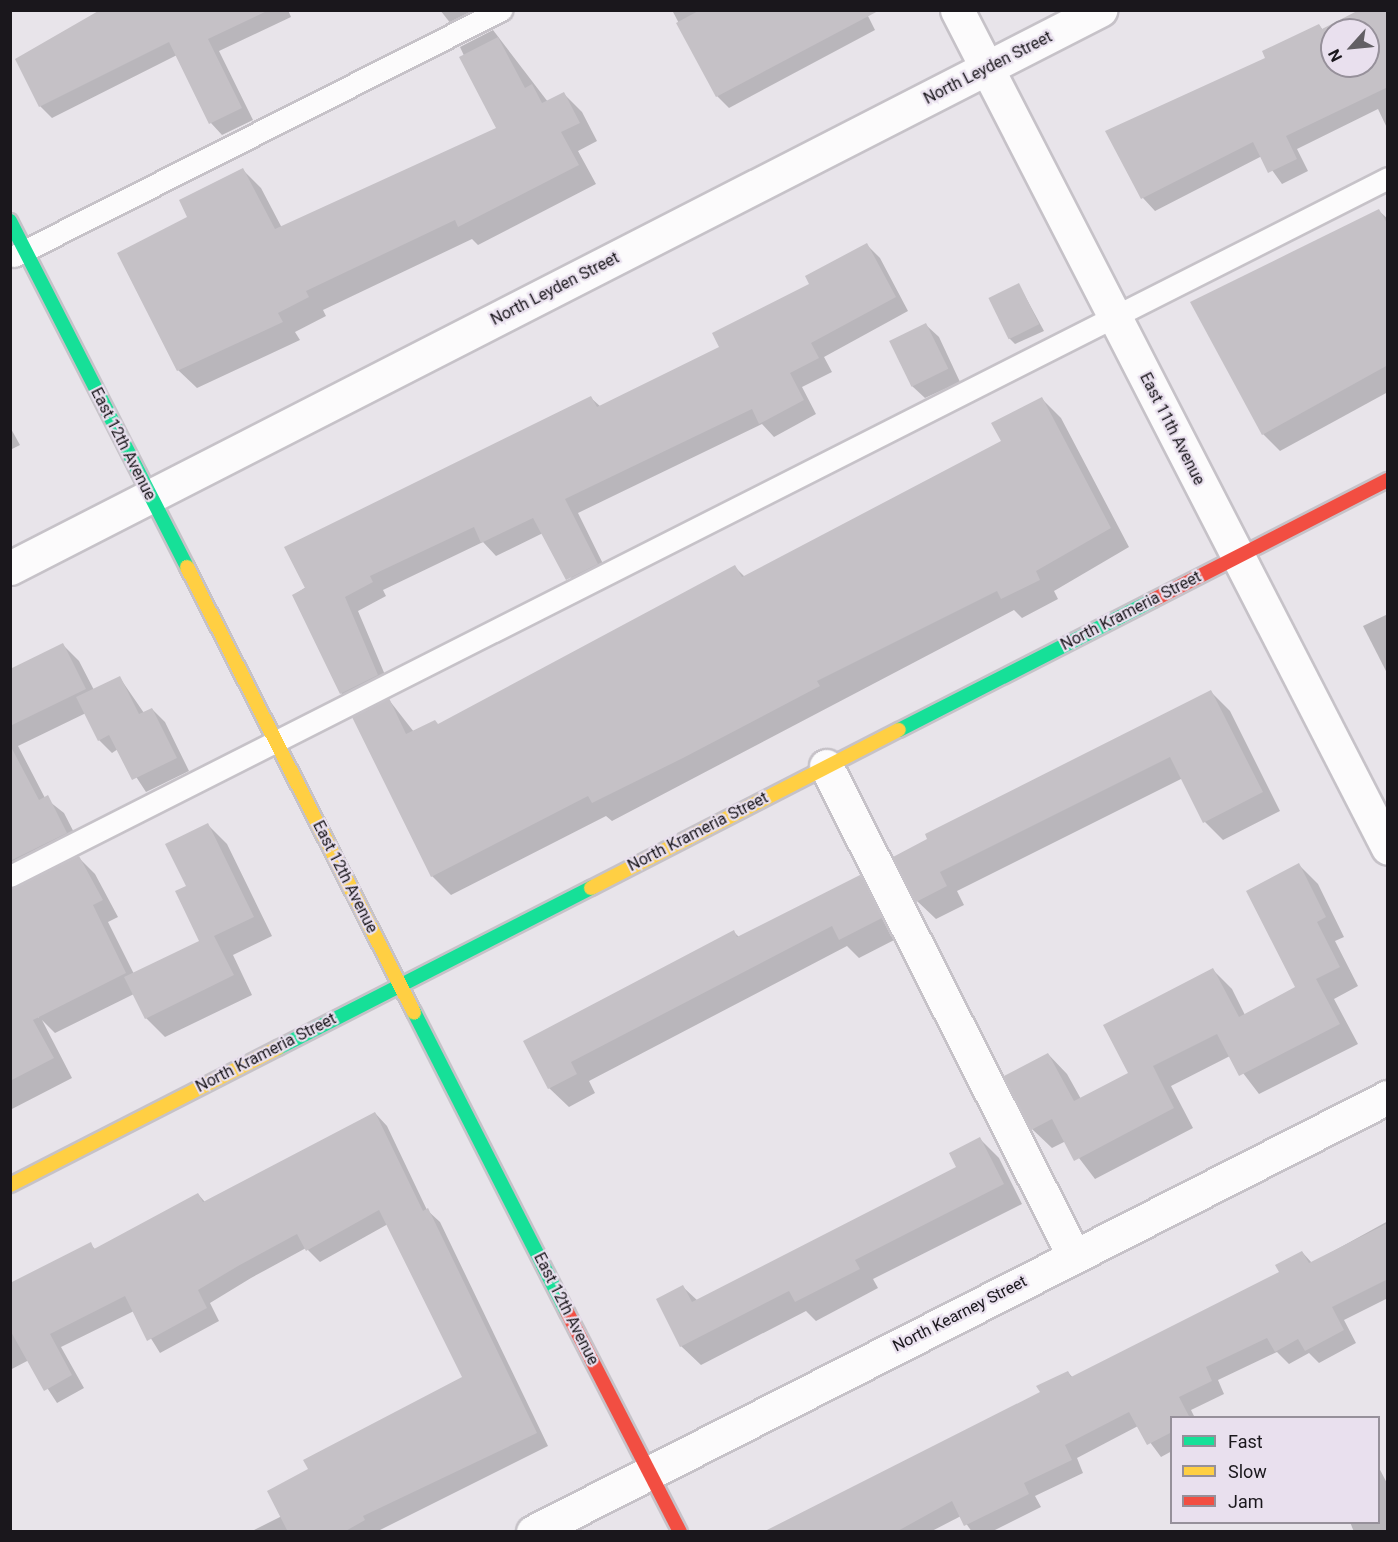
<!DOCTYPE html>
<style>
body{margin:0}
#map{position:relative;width:1398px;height:1542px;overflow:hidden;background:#e8e4ea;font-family:Roboto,sans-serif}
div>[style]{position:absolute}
.shadow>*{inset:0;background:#0003}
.building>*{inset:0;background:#c5c1c6;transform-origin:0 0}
.roads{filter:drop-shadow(2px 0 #c6c2c8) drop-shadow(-2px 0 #c6c2c8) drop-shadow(0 2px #c6c2c8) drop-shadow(0 -2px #c6c2c8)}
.lane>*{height:21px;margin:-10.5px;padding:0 10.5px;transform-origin:10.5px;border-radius:10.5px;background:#fcfbfc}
.street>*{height:33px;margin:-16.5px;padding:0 16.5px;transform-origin:16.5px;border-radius:16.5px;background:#fcfbfc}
.fast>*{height:14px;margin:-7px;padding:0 7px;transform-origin:7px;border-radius:7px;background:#16e098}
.slow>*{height:14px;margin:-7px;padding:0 7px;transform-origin:7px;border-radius:7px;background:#ffcf43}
.jam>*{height:14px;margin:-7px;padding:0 7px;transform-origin:7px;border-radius:7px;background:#f24e42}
span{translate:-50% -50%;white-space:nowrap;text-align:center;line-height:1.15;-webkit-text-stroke:4.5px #e9e0ee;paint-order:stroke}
.street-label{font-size:16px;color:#1a171c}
.frame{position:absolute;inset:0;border:12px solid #1a171c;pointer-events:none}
.legend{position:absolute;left:1170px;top:1416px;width:210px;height:108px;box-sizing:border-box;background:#e9e0ee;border:2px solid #96909a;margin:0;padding:8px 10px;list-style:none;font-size:18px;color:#1a171c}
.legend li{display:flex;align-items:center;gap:12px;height:30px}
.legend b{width:30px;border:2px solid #96909a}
.north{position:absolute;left:1320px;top:18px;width:60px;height:60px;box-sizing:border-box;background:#e9e0ee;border:2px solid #96909a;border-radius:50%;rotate:243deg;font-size:16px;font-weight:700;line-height:24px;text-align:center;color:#1a171c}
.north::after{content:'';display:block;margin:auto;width:21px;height:27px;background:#625f64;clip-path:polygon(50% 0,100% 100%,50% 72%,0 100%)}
</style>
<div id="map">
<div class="shadow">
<div style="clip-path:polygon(105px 10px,288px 10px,291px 17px,219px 51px,253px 120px,222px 135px,211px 123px,177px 55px,52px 118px,40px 106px)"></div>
<div style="clip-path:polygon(440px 10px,489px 10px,459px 34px)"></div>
<div style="clip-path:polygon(672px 10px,865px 10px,875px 30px,729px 108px,717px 96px)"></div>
<div style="clip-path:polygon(evenodd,1388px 10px,1388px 130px,1378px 109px,1297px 149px,1308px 171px,1282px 184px,1262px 156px,1155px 211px,1143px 198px,1108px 132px,1267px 59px,1319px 25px,1323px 30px,1388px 10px,1332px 30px,1368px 30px,1368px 66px,1332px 66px,1332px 30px)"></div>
<div style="clip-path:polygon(493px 30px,548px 102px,563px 93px,582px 112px,597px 141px,578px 151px,596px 184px,478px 245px,472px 239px,323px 310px,326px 316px,295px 332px,300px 340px,197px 388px,178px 370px,189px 218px,243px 170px,261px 188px,282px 228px,498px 129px,460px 47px)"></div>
<div style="clip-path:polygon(1378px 210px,1388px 219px,1388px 392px,1280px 451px,1263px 434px)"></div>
<div style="clip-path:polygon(867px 245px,880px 258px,908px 311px,824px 357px,832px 372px,802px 387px,816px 414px,774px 437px,762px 424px,578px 513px,610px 578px,581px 593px,543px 533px,496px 556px,483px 542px,383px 590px,386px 596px,358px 611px,391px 689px,355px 707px,341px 693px,294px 595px,591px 398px,601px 407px,721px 348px)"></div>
<div style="clip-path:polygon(1019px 285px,1044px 331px,1015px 344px,1009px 338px)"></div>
<div style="clip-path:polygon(926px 325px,939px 337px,960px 382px,925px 398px,912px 386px)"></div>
<div style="clip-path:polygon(1042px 399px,1061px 418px,1129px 547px,1054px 591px,1058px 599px,1022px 618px,1014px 610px,612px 821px,606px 816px,451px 895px,432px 876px,389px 700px,414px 732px,439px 725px,735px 567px,745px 577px,1003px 442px)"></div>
<div style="clip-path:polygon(10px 427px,20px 445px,10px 450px)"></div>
<div style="clip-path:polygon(1388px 614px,1388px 675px,1363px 626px)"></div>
<div style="clip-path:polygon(63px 645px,79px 661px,94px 690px,120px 678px,144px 713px,152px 709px,165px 722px,189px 771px,146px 792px,118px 749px,112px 753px,99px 740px,86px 713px,18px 746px,45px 798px,64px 813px,83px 850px,21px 881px,16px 889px,78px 857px,95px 874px,118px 917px,108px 922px,134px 974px,201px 941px,188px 887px,208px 825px,227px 844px,272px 936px,233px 955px,252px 995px,165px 1037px,146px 1018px,134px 994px,55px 1033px,42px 1020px,72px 1078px,10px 1110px,10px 1009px,23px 1003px,39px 1018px,10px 963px,10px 671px)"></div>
<div style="clip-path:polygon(1211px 692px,1230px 711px,1280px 811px,1223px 840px,1205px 822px,1183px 778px,957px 891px,964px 905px,936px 919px,917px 901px,895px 858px)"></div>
<div style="clip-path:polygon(1299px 865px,1318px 884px,1344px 937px,1335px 941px,1358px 986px,1334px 999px,1358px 1044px,1259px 1094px,1230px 1056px,1171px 1086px,1193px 1128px,1095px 1179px,1066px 1141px,1052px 1148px,1032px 1129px,1048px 1054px,1067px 1074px,1081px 1099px,1130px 1074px,1213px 970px,1232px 989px,1245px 1015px,1297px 988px)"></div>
<div style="clip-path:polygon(860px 877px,879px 896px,900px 937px,859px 958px,847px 946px,589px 1081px,595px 1093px,569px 1107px,549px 1088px,525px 1041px,734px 932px,739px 937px)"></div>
<div style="clip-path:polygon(375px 1113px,387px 1126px,427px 1210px,440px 1222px,548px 1446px,376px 1532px,250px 1532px,282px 1516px,310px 1470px,464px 1377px,388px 1224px,320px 1262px,306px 1248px,251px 1278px,210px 1303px,219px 1321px,160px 1353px,134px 1311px,61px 1347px,84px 1388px,57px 1403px,29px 1360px,10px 1370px,10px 1284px,90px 1244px,96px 1250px,198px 1194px,205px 1202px)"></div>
<div style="clip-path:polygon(980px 1139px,999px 1158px,1022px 1204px,873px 1279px,878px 1288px,816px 1321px,806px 1311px,701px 1365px,681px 1346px,683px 1287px,698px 1301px,958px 1168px)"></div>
<div style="clip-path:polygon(1388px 1221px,1388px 1298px,1344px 1320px,1356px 1343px,1319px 1363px,1309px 1353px,1289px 1364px,1277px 1352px,1218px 1380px,1224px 1394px,1191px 1410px,1195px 1418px,1172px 1418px,1172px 1451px,1161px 1457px,1138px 1426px,1077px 1458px,1083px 1473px,1035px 1496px,1041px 1507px,991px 1532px,972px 1532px,961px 1516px,930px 1532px,795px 1532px,1042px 1393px,1068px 1372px,1073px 1378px,1281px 1272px,1302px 1252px,1312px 1263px)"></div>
<div style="clip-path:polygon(1378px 1466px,1388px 1485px,1388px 1532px,1354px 1532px,1350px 1522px,1378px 1522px)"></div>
</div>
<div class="building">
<div style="clip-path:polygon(100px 10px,269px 10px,208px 39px,242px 108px,209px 124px,169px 42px,39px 107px,15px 59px)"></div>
<div style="clip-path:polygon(700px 10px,880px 10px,716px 97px,676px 23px)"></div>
<div style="clip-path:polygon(evenodd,1359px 10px,1388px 10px,1388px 87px,1286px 136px,1297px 159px,1268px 173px,1253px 142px,1141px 199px,1105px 131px,1265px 58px,1262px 51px,1319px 24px,1322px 29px,1359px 10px,1332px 30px,1368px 30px,1368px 66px,1332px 66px,1332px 30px)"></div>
<div style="clip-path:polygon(498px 37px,525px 88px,532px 84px,542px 103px,564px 92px,580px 123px,561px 132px,579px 165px,458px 227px,455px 220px,306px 291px,309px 297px,278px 313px,283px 322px,177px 371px,117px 253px,187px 217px,179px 200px,243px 168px,275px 229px,496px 128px,459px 57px)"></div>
<div style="clip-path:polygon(1379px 209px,1388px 225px,1388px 365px,1262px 435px,1190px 302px)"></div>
<div style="clip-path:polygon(867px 243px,896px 297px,811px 343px,819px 358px,790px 373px,804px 400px,759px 424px,752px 409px,565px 499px,598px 564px,566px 580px,533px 518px,481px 543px,474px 527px,370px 576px,373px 582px,345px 597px,378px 675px,340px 694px,292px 595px,305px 588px,284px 547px,591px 396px,597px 407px,719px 347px,712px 333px,809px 284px,805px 276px)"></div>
<div style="left:1019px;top:283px;width:46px;height:34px;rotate:64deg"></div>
<div style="left:926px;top:323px;width:51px;height:41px;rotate:64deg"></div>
<div style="clip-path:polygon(1042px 397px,1111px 528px,1036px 571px,1040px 580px,1001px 599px,997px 591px,817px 681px,820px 686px,683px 758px,592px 803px,588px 796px,431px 877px,352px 717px,389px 698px,406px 734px,435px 720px,438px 724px,735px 565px,742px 577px,1001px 441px,991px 423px)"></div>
<div style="clip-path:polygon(63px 643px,86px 689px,10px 726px,10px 669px)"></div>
<div style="clip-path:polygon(120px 676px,139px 714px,152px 708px,177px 758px,132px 780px,109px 735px,98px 741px,76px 697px)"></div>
<div style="clip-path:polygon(1211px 690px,1263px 792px,1203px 823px,1170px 757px,940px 872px,947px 886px,916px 902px,893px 857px,927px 839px,925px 834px)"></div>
<div style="clip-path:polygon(10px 745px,39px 800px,48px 795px,67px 833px,10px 861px)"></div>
<div style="clip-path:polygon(208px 823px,254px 917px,214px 936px,234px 975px,145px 1019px,124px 977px,199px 941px,175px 891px,186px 886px,165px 844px)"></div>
<div style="clip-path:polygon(79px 856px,103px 900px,93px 905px,126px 973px,33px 1020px,54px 1058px,10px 1081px,10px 889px)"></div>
<div style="clip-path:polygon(1299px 863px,1326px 917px,1317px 922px,1340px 967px,1316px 979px,1340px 1024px,1239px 1076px,1217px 1034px,1153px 1066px,1174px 1108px,1074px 1161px,1052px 1119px,1031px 1130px,1004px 1076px,1048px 1053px,1074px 1101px,1128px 1073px,1103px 1025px,1213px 968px,1239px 1017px,1295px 987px,1246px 891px)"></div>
<div style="clip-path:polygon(860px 875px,882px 918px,839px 940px,832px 926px,571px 1062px,577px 1074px,548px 1089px,523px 1041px,734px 930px,737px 937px)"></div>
<div style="clip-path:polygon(375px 1112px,423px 1211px,428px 1208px,537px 1433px,363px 1516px,365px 1520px,344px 1532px,288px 1532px,267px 1491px,308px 1469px,303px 1460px,462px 1377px,379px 1210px,306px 1251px,297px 1234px,238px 1266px,198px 1290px,207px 1308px,147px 1341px,125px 1296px,50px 1334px,72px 1375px,44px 1391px,10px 1330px,10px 1283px,91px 1242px,94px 1249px,198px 1193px,203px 1202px)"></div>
<div style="clip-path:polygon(980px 1137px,1004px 1184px,855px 1260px,860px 1269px,795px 1302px,789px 1291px,680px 1347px,656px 1299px,683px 1285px,692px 1302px,956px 1167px,949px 1153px)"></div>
<div style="clip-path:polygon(1388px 1223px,1388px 1279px,1332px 1307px,1344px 1330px,1305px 1351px,1298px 1339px,1275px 1352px,1267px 1338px,1206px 1367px,1212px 1381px,1179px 1397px,1190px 1418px,1172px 1418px,1172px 1432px,1147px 1445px,1129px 1412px,1065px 1445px,1072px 1460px,1024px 1483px,1029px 1494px,964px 1526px,952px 1501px,896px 1532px,763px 1532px,1040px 1392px,1036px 1386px,1068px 1371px,1071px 1377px,1279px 1272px,1275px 1265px,1302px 1251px,1309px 1263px)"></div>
</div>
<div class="roads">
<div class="lane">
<div style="left:14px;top:256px;width:546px;rotate:-26.8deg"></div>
<div style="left:10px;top:876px;width:1545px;rotate:-26.86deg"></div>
</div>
<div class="street">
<div style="left:957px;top:10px;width:942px;rotate:62.78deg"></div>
<div style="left:10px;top:568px;width:1225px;rotate:-27.11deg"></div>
<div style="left:826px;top:766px;width:549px;rotate:63.16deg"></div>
<div style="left:533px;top:1532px;width:959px;rotate:-26.97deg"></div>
</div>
<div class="fast">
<div style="left:10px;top:221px;width:389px;rotate:62.9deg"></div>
<div style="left:899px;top:730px;width:285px;rotate:-27.1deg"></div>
<div style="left:414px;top:1012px;width:337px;rotate:63deg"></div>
<div style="left:278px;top:1048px;width:352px;rotate:-27.1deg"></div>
</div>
<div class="slow">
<div style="left:187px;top:567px;width:500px;rotate:63deg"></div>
<div style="left:591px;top:888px;width:346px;rotate:-27.2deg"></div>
<div style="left:10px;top:1185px;width:301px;rotate:-27.1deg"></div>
</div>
<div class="jam">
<div style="left:1153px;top:600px;width:264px;rotate:-27.1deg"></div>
<div style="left:567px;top:1312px;width:247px;rotate:62.8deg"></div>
</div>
</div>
<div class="street-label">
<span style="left:988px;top:68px;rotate:-27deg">North Leyden Street</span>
<span style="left:555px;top:289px;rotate:-27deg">North Leyden Street</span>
<span style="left:1172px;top:429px;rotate:63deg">East 11th Avenue</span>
<span style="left:123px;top:444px;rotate:63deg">East 12th Avenue</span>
<span style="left:1131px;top:611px;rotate:-27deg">North Krameria Street</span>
<span style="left:698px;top:832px;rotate:-27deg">North Krameria Street</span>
<span style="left:345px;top:877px;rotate:63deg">East 12th Avenue</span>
<span style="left:266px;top:1053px;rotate:-27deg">North Krameria Street</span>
<span style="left:566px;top:1309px;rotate:63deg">East 12th Avenue</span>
<span style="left:960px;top:1314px;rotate:-27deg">North Kearney Street</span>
</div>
<div class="frame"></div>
<ul class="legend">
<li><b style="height:8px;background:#16e098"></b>Fast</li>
<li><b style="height:8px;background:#ffcf43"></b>Slow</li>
<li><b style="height:8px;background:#f24e42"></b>Jam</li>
</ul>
<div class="north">N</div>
</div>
